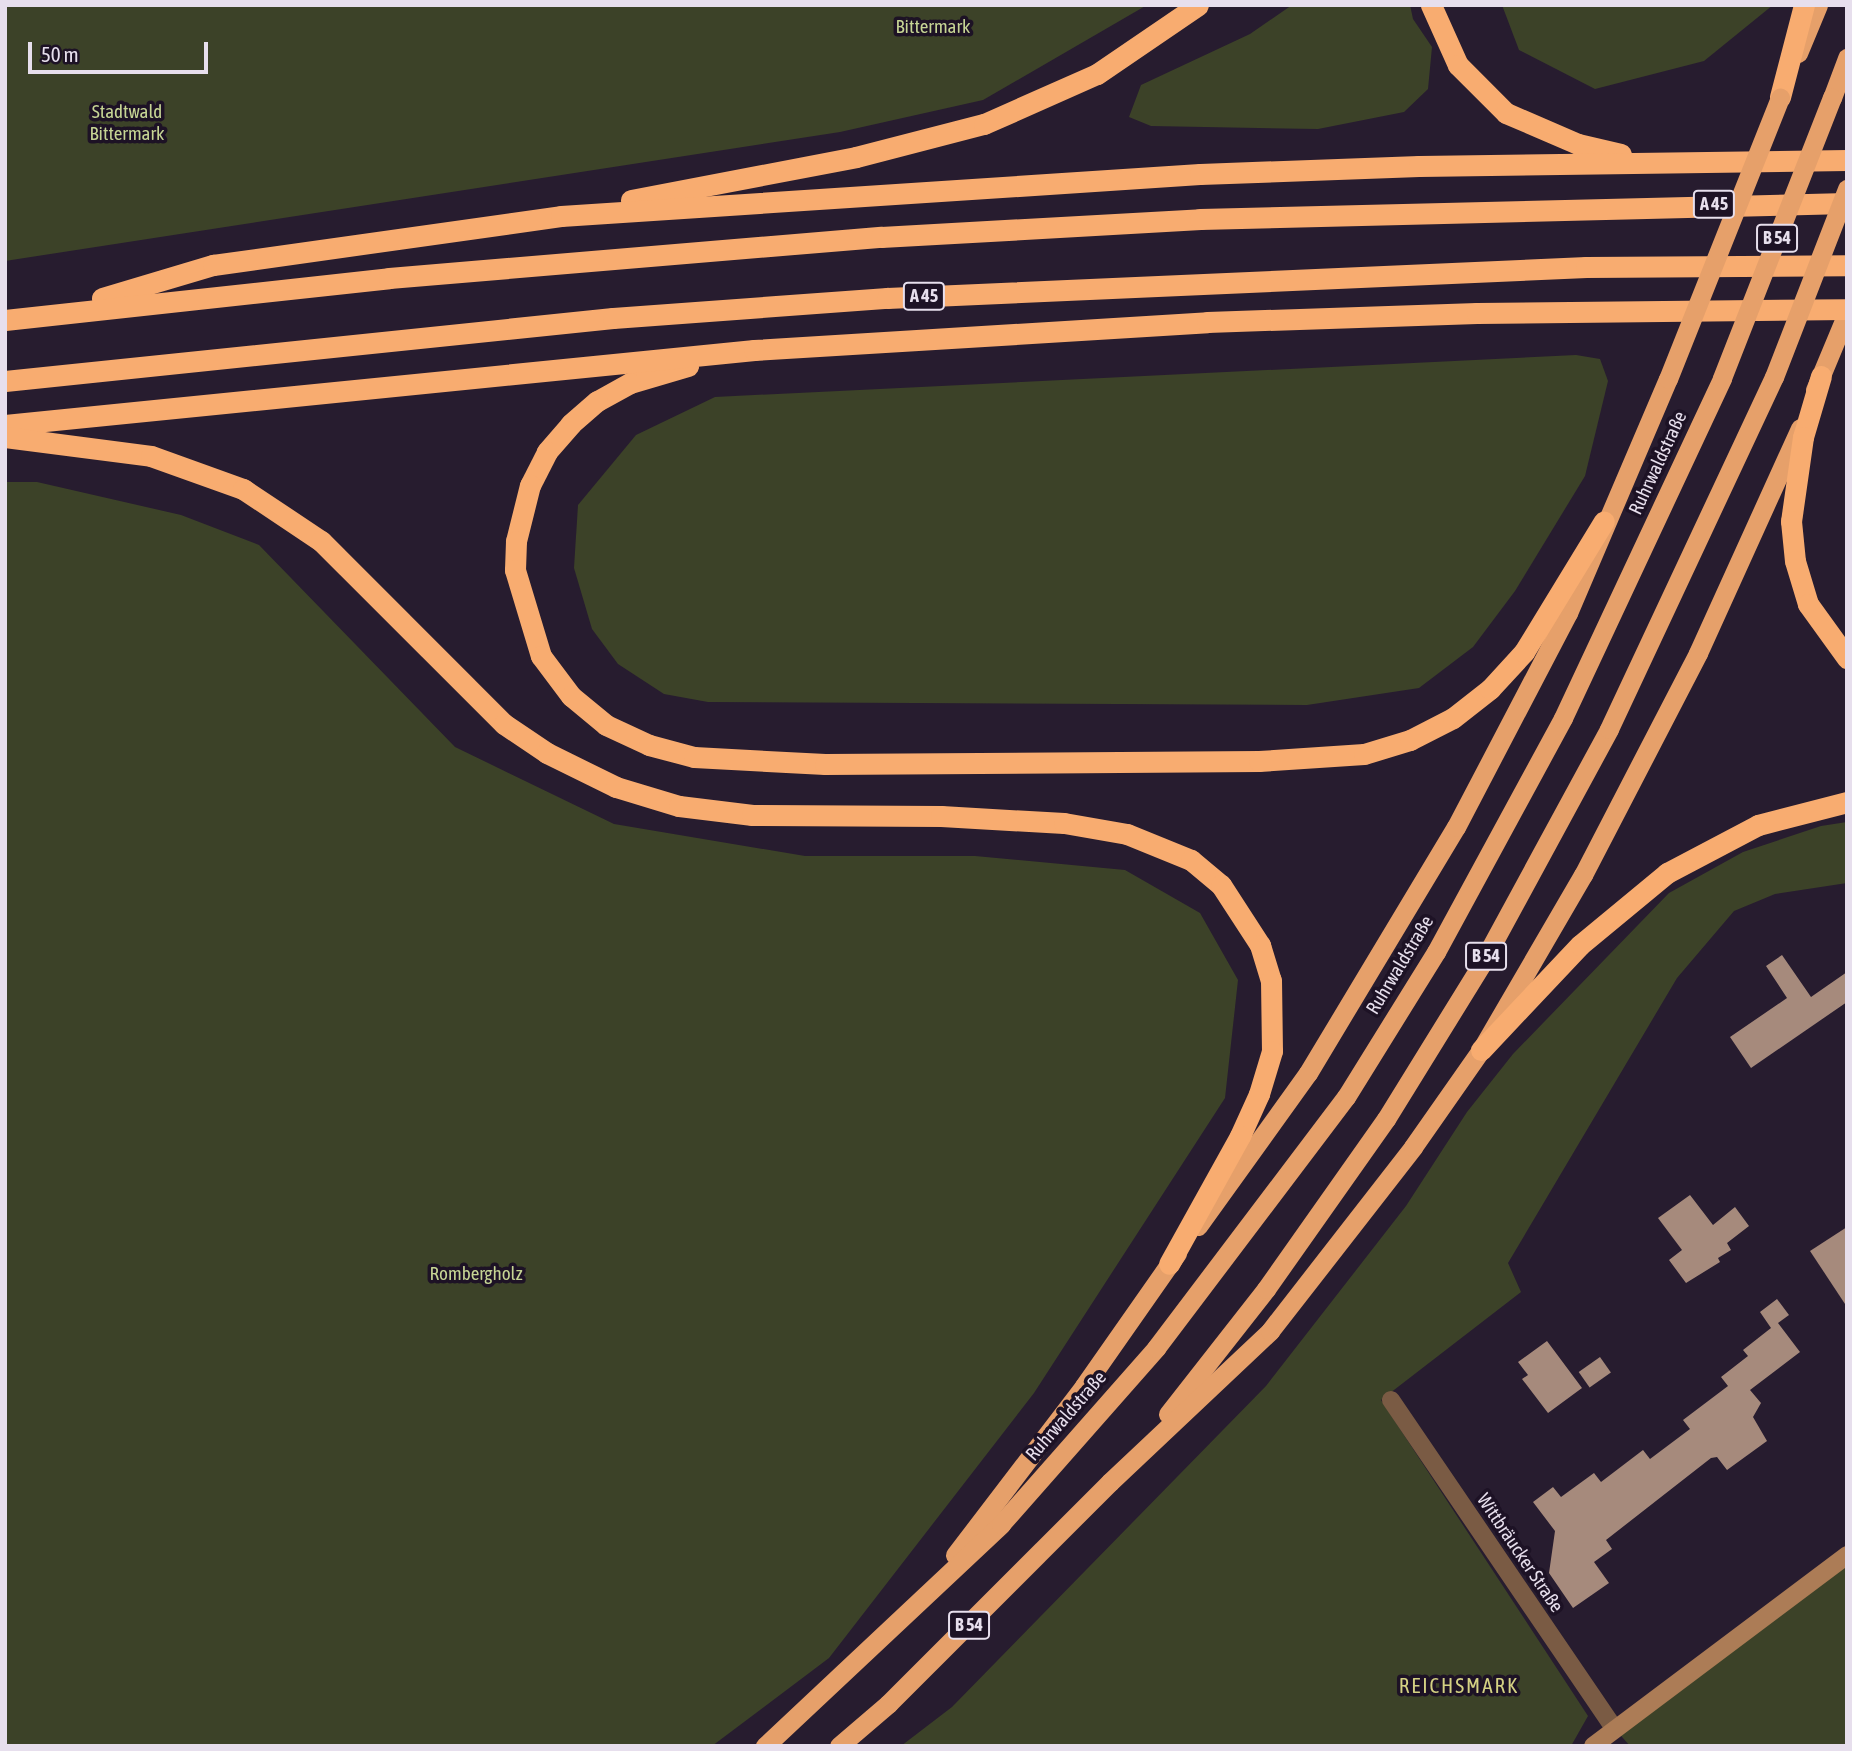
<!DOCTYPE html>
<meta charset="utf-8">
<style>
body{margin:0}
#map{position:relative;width:1852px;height:1751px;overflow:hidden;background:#271c2f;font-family:"Asap Condensed",sans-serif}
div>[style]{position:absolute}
.green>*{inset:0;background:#3c4228}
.building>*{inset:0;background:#a68a7c;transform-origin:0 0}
.minor>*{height:18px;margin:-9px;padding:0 9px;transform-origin:9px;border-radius:9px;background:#7a5b44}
.secondary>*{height:18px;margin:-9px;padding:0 9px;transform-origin:9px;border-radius:9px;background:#ac7c56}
.trunk>*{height:19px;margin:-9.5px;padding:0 9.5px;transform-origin:9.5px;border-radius:9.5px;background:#e6a06a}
.motorway>*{height:21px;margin:-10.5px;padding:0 10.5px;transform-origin:10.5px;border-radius:10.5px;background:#f8ac70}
.trunk-bridge>*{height:19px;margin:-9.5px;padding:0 9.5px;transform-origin:9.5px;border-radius:9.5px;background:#e6a06a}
span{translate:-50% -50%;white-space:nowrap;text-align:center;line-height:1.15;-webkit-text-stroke:7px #1d1225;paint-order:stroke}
.shield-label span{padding:2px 5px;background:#1d1225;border:2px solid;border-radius:5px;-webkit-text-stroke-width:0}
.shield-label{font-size:18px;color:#e7dfed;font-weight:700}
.park-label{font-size:19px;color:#c6d594}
.street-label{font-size:19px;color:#e7dfed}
.neighbourhood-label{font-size:21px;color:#d4d183;letter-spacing:2px}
.frame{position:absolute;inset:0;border:7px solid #e7dfed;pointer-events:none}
.scale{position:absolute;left:28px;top:42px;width:180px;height:32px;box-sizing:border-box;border:4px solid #e7dfed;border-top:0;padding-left:9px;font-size:21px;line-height:24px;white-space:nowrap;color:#e7dfed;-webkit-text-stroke:5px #1d1225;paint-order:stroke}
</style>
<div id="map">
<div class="green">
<div style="clip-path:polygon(5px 5px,1147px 5px,983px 100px,840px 132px,5px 261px)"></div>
<div style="clip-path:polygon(1292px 5px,1410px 5px,1413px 19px,1432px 47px,1428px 89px,1404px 112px,1318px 129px,1151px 126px,1129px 117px,1141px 85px,1250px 34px)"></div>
<div style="clip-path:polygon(1502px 5px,1773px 5px,1704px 61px,1595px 89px,1519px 50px)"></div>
<div style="clip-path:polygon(1576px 355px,1600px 359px,1608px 381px,1585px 476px,1515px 591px,1473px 647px,1419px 688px,1307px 705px,708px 702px,664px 694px,618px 664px,592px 629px,574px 568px,578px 505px,636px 435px,715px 397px)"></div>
<div style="clip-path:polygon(5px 482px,37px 482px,181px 515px,259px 545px,455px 747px,614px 824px,805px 856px,975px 856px,1125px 870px,1200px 913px,1238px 980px,1225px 1098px,1034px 1393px,829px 1658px,712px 1746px,5px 1746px)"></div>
<div style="clip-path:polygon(1847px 822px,1847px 883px,1775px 894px,1734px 911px,1677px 978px,1508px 1263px,1521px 1292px,1381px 1400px,1588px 1716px,1571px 1746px,901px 1746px,952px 1707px,1266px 1386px,1406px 1206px,1467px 1112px,1513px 1054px,1669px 893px,1743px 852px,1821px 826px)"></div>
<div style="clip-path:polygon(1847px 1555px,1847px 1746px,1630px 1746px,1615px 1729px)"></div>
</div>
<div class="building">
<div style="clip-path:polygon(1782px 955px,1811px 997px,1847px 972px,1847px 1002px,1751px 1068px,1730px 1037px,1787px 998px,1766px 966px)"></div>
<div style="clip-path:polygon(1690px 1195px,1713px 1225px,1735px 1207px,1749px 1226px,1727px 1243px,1731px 1250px,1718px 1258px,1720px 1262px,1686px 1283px,1669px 1260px,1682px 1250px,1658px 1218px)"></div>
<div style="clip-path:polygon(1847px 1227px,1847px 1307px,1810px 1251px)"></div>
<div style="clip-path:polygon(1777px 1299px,1789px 1315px,1778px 1323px,1800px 1352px,1750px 1390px,1761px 1403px,1753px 1417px,1767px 1441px,1727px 1470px,1717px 1457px,1711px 1458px,1606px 1540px,1612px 1549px,1594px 1562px,1609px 1583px,1573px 1608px,1549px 1573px,1555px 1531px,1533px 1502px,1553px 1487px,1561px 1497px,1594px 1473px,1601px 1482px,1643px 1450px,1650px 1459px,1690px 1429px,1683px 1420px,1728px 1386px,1721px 1377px,1748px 1356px,1743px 1350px,1771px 1328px,1760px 1312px)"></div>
<div style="clip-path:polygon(1547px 1341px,1582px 1388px,1548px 1413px,1522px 1379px,1528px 1375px,1518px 1362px)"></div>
<div style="left:1600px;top:1357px;width:19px;height:26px;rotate:55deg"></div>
</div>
<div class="minor">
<div style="left:1391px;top:1400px;width:398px;rotate:55.8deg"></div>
</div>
<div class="secondary">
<div style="left:1593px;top:1746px;width:318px;rotate:-36.9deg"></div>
</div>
<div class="trunk">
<div style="left:1798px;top:53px;width:52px;rotate:-67.4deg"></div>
<div style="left:1832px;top:98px;width:43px;rotate:-69.4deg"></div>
<div style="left:1815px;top:390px;width:83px;rotate:-67.4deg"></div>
<div style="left:1198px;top:1226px;width:188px;rotate:-54.3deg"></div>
<div style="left:1308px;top:1073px;width:287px;rotate:-59deg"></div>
<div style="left:1456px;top:827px;width:242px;rotate:-62.4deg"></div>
<div style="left:1568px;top:613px;width:254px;rotate:-66.9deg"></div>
<div style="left:1168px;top:1414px;width:159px;rotate:-51.9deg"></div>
<div style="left:1266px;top:1289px;width:208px;rotate:-54.8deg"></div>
<div style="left:1386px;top:1119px;width:181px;rotate:-58.3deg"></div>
<div style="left:1481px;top:965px;width:268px;rotate:-61.5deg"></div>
<div style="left:1609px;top:729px;width:389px;rotate:-64.9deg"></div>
<div style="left:955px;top:1555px;width:213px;rotate:-52.6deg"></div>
<div style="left:1084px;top:1386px;width:162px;rotate:-55deg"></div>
<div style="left:765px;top:1746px;width:324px;rotate:-43.2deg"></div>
<div style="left:1001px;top:1524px;width:235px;rotate:-48.6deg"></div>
<div style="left:1156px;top:1348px;width:315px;rotate:-52.9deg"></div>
<div style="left:1346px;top:1097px;width:171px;rotate:-58.2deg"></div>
<div style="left:1436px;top:952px;width:266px;rotate:-61.5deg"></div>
<div style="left:1563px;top:718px;width:375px;rotate:-64.9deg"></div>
<div style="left:839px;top:1746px;width:65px;rotate:-40.6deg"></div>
<div style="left:888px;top:1704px;width:314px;rotate:-45deg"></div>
<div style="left:1110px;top:1482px;width:220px;rotate:-43.3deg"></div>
<div style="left:1270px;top:1331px;width:233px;rotate:-52.1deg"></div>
<div style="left:1413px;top:1147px;width:118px;rotate:-55deg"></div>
<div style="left:1481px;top:1050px;width:203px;rotate:-59.8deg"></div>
<div style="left:1583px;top:875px;width:250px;rotate:-62.6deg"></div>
<div style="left:1698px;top:653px;width:247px;rotate:-65.6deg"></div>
</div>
<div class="motorway">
<div style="left:1431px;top:5px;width:66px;rotate:65.8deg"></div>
<div style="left:1458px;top:65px;width:68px;rotate:45deg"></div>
<div style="left:1506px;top:113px;width:78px;rotate:23.3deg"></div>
<div style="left:1578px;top:144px;width:44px;rotate:13.1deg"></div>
<div style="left:1780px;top:97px;width:95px;rotate:-75.4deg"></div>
<div style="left:631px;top:200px;width:229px;rotate:-10.8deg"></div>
<div style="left:856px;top:157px;width:132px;rotate:-14.5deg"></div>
<div style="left:984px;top:124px;width:124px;rotate:-23.9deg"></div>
<div style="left:1097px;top:74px;width:122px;rotate:-34.3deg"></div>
<div style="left:102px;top:298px;width:116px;rotate:-16.6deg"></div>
<div style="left:213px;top:265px;width:351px;rotate:-8deg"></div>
<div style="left:561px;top:216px;width:640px;rotate:-3.76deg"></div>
<div style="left:1200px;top:174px;width:219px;rotate:-2.1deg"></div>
<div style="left:1419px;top:166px;width:428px;rotate:-0.8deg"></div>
<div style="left:5px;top:320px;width:386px;rotate:-6.2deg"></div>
<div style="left:389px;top:278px;width:494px;rotate:-4.8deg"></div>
<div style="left:881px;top:237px;width:320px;rotate:-3.2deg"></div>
<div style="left:1200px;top:219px;width:647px;rotate:-1.42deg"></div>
<div style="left:688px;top:366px;width:60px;rotate:163.7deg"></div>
<div style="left:630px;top:383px;width:38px;rotate:151deg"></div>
<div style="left:597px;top:401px;width:35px;rotate:139deg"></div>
<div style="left:571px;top:424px;width:37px;rotate:131deg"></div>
<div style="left:547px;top:452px;width:37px;rotate:117deg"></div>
<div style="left:530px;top:485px;width:58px;rotate:104deg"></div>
<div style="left:516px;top:541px;width:29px;rotate:92deg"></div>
<div style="left:515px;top:570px;width:90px;rotate:73.2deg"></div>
<div style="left:541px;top:656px;width:50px;rotate:53.1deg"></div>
<div style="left:571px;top:696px;width:45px;rotate:39.6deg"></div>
<div style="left:606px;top:725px;width:47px;rotate:24.9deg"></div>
<div style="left:649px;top:745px;width:47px;rotate:14.9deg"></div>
<div style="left:694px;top:757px;width:131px;rotate:3.1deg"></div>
<div style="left:825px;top:764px;width:434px;rotate:-0.4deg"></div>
<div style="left:1259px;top:761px;width:105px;rotate:-3.8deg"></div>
<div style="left:1364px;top:754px;width:48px;rotate:-16.9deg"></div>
<div style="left:1410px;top:740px;width:48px;rotate:-27.1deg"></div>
<div style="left:1453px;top:718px;width:47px;rotate:-38.1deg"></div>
<div style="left:1490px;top:689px;width:50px;rotate:-47.4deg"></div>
<div style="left:1524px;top:652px;width:153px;rotate:-58.6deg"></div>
<div style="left:1821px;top:376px;width:64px;rotate:106.4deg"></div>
<div style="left:1803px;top:437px;width:85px;rotate:98.1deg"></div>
<div style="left:1791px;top:521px;width:40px;rotate:84.3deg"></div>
<div style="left:1795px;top:561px;width:45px;rotate:73.2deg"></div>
<div style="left:1808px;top:604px;width:67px;rotate:54.2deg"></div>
<div style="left:5px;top:381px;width:611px;rotate:-5.92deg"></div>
<div style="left:613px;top:318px;width:275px;rotate:-4.2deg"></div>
<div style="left:887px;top:298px;width:700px;rotate:-2.54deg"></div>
<div style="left:1586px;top:267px;width:261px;rotate:-0.4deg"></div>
<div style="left:5px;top:425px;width:753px;rotate:-5.72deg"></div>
<div style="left:754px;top:350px;width:454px;rotate:-3.5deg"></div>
<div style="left:1207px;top:322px;width:270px;rotate:-1.9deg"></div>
<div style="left:1477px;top:313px;width:370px;rotate:-0.6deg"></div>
<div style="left:5px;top:437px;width:147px;rotate:7.4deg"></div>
<div style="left:151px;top:456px;width:98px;rotate:19.7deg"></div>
<div style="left:243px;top:489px;width:94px;rotate:33.7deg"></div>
<div style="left:321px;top:541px;width:259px;rotate:45deg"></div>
<div style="left:504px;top:724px;width:52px;rotate:34deg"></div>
<div style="left:547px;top:753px;width:77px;rotate:26.2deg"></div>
<div style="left:616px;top:787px;width:66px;rotate:16.8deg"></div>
<div style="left:679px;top:806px;width:74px;rotate:7deg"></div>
<div style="left:752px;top:815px;width:189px;rotate:0.3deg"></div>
<div style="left:941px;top:816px;width:123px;rotate:3.3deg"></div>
<div style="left:1064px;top:823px;width:64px;rotate:9.9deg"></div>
<div style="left:1127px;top:834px;width:69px;rotate:22.1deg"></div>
<div style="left:1191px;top:860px;width:39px;rotate:40deg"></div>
<div style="left:1221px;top:885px;width:72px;rotate:57deg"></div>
<div style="left:1260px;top:945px;width:37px;rotate:73deg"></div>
<div style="left:1271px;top:980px;width:71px;rotate:89.2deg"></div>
<div style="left:1272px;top:1051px;width:45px;rotate:106.8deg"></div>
<div style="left:1259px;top:1094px;width:46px;rotate:114.3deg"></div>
<div style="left:1240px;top:1136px;width:146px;rotate:119deg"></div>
<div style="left:1481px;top:1050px;width:144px;rotate:-46.7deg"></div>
<div style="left:1580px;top:945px;width:113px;rotate:-39.6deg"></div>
<div style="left:1667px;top:873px;width:103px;rotate:-27.8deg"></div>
<div style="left:1758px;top:825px;width:92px;rotate:-14.5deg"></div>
</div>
<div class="trunk-bridge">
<div style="left:1774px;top:377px;width:202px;rotate:-68.8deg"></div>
<div style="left:1722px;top:378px;width:301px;rotate:-68.6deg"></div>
<div style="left:1668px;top:379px;width:303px;rotate:-68.3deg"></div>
</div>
<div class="shield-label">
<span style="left:1714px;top:204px">A 45</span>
<span style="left:1777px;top:238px">B 54</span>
<span style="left:924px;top:296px">A 45</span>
<span style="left:1486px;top:956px">B 54</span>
<span style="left:969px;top:1625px">B 54</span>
</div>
<div class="park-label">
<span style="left:933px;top:27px">Bittermark</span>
<span style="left:127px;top:123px">Stadtwald<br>Bittermark</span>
<span style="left:476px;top:1274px">Rombergholz</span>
</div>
<div class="street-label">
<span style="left:1658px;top:463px;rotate:-65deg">Ruhrwaldstraße</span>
<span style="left:1400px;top:965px;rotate:-59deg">Ruhrwaldstraße</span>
<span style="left:1066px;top:1416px;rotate:-49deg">Ruhrwaldstraße</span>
<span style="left:1520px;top:1553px;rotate:56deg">Wittbräucker Straße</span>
</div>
<div class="neighbourhood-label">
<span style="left:1459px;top:1685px">REICHSMARK</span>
</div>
<div class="frame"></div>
<div class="scale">50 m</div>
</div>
